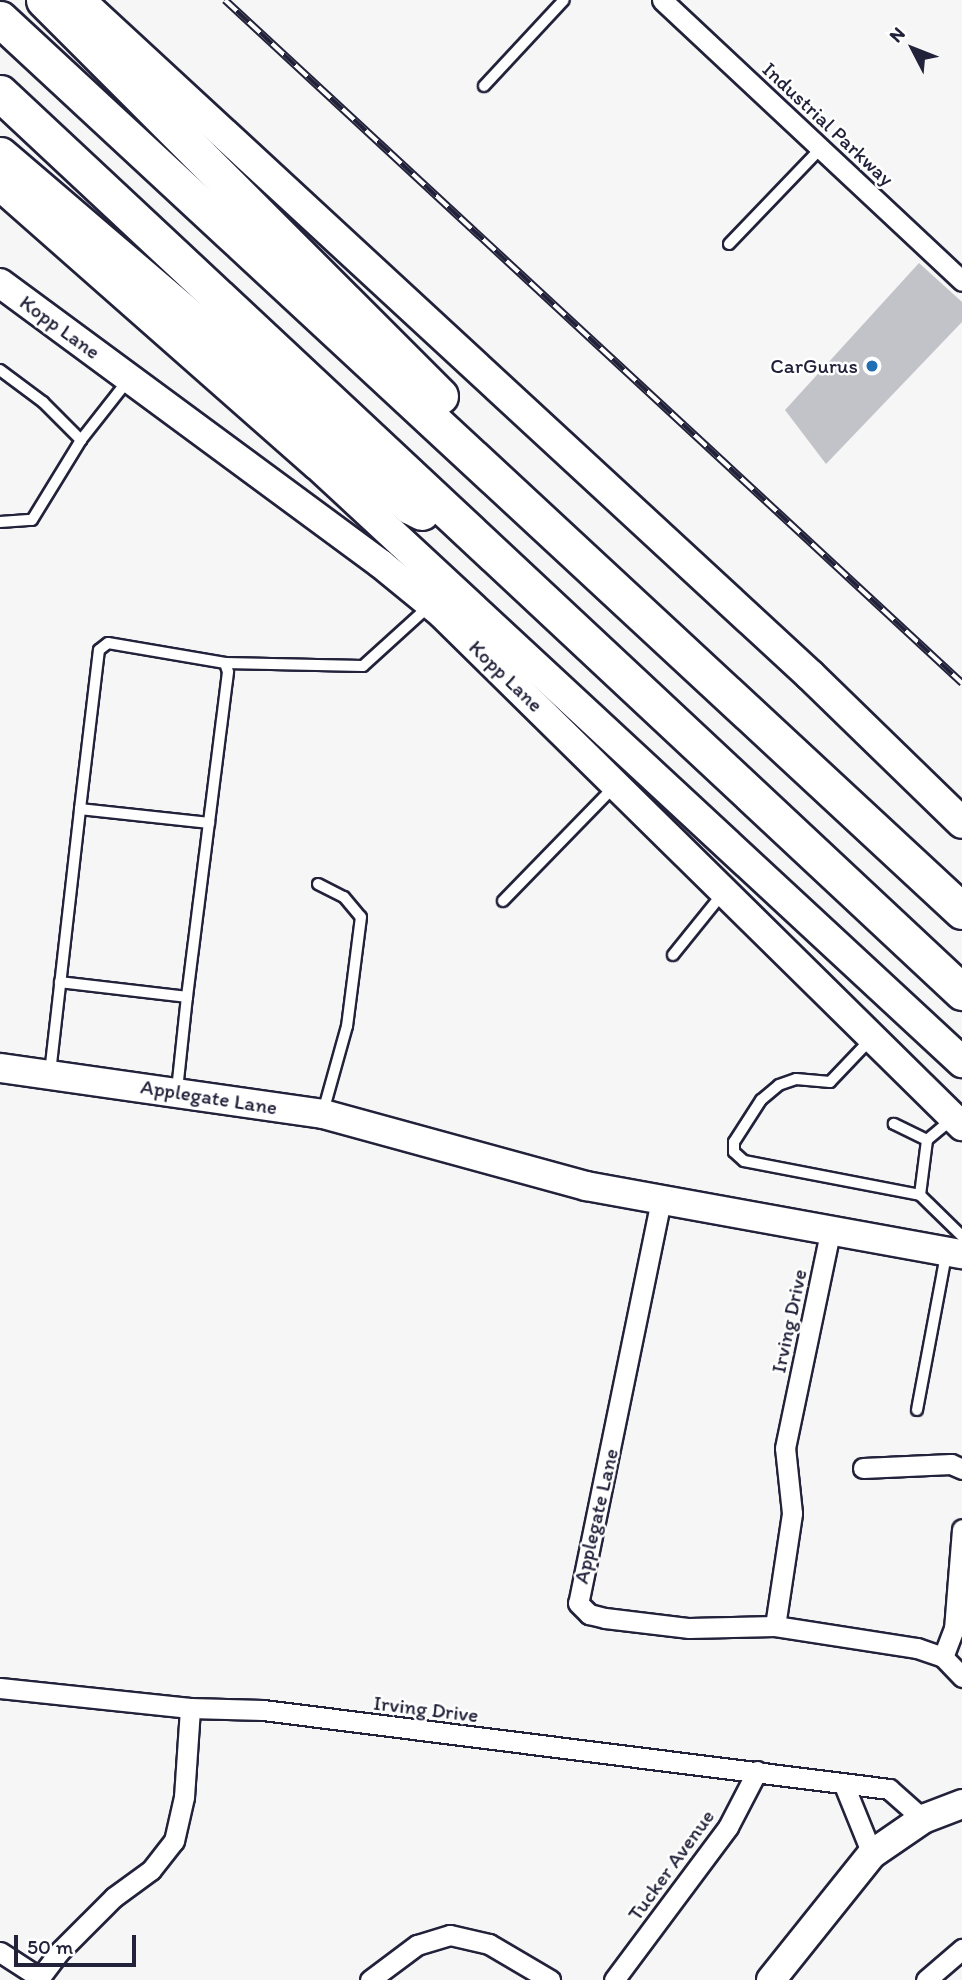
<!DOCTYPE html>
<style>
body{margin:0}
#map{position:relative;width:962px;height:1980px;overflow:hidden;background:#f6f6f7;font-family:Itim,sans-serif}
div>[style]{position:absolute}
.building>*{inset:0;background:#c2c2c9}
.roads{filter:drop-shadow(2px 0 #22223b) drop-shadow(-2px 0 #22223b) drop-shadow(0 2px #22223b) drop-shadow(0 -2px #22223b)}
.lane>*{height:10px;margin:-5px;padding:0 5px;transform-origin:5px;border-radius:5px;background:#fff}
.street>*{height:19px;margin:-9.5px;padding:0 9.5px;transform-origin:9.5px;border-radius:9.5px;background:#fff}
.secondary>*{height:28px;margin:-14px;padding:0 14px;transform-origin:14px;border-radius:14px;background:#fff}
.primary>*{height:30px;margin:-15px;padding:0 15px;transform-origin:15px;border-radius:15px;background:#fff}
.highway>*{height:35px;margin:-17.5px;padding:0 17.5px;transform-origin:17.5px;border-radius:17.5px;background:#fff}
.rail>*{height:8px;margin-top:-4px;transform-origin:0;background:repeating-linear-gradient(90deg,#fff 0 16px,#22223b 0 32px);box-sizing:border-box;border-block:2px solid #22223b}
.dots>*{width:19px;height:19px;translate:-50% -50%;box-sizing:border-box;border:4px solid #fff;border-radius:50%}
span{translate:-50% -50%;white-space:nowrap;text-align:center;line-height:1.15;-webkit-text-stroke:5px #fff;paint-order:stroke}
.street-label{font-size:21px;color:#22223b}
.poi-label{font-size:21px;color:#22223b}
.right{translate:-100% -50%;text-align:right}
.north{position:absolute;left:878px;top:14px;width:70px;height:70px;-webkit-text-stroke:5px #fff;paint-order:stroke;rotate:312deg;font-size:19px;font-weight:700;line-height:28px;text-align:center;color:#22223b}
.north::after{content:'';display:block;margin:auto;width:24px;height:32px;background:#22223b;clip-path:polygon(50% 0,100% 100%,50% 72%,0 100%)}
.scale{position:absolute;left:14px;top:1935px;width:122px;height:32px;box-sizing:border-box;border:4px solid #22223b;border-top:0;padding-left:9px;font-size:21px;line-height:24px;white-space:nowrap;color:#22223b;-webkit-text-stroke:5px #fff;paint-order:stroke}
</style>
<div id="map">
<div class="building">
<div style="clip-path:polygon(919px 263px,962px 302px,962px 322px,826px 464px,785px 410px)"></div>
</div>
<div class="roads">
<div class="lane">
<div style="left:484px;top:86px;width:117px;rotate:-47.1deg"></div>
<div style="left:729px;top:244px;width:133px;rotate:-46.2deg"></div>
<div style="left:0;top:370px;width:54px;rotate:36.7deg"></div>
<div style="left:43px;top:402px;width:54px;rotate:45deg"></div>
<div style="left:0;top:522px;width:32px;rotate:-4deg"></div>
<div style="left:32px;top:520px;width:94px;rotate:-58.5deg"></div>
<div style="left:81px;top:440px;width:78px;rotate:-51.8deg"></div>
<div style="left:225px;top:663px;width:138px;rotate:1.2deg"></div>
<div style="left:363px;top:666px;width:88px;rotate:-42.2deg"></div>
<div style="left:80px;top:809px;width:130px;rotate:6.2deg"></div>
<div style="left:318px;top:884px;width:29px;rotate:27deg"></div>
<div style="left:344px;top:897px;width:26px;rotate:50deg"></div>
<div style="left:361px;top:917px;width:110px;rotate:97.3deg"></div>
<div style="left:347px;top:1026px;width:89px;rotate:105.6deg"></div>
<div style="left:503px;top:901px;width:161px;rotate:-45.8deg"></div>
<div style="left:673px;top:955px;width:80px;rotate:-51.1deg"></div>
<div style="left:870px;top:1040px;width:58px;rotate:133.6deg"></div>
<div style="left:830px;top:1082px;width:34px;rotate:-175deg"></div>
<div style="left:796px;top:1079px;width:18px;rotate:161deg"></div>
<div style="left:779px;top:1085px;width:23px;rotate:140deg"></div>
<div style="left:761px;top:1100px;width:50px;rotate:122.7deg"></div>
<div style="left:734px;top:1142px;width:10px;rotate:90deg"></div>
<div style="left:734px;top:1152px;width:13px;rotate:42deg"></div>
<div style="left:744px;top:1161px;width:179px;rotate:10.9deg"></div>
<div style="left:920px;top:1195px;width:55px;rotate:-82.7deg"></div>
<div style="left:927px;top:1140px;width:37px;rotate:-154deg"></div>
<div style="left:50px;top:1073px;width:266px;rotate:-83.5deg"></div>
<div style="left:80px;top:809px;width:160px;rotate:-83.2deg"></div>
<div style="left:99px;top:650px;width:11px;rotate:-38deg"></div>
<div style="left:108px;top:643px;width:119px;rotate:9.7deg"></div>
<div style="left:225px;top:663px;width:9px;rotate:72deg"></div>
<div style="left:228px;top:672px;width:328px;rotate:97.2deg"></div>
<div style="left:187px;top:997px;width:128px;rotate:-173.3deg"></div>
<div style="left:177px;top:1090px;width:94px;rotate:-83.9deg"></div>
<div style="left:927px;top:1140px;width:31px;rotate:-40deg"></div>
<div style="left:920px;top:1195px;width:59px;rotate:44.3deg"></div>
<div style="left:917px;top:1410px;width:158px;rotate:-79.4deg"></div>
</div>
<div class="street">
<div style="left:662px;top:0;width:411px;rotate:43.1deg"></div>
<div style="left:661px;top:1200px;width:411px;rotate:101.6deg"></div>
<div style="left:578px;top:1603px;width:16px;rotate:45deg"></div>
<div style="left:589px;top:1614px;width:16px;rotate:14deg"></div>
<div style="left:605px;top:1618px;width:85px;rotate:6.8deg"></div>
<div style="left:689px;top:1628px;width:86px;rotate:-1.3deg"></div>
<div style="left:775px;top:1626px;width:144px;rotate:8.8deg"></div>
<div style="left:917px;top:1648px;width:28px;rotate:19deg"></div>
<div style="left:943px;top:1657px;width:28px;rotate:46deg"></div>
<div style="left:863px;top:1468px;width:88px;rotate:-2.6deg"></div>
<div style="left:951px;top:1464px;width:12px;rotate:24deg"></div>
<div style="left:775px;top:1626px;width:114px;rotate:-81.4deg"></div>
<div style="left:792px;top:1513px;width:65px;rotate:-96.1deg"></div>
<div style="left:785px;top:1448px;width:221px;rotate:-78.2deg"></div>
<div style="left:943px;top:1657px;width:30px;rotate:-69deg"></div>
<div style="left:954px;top:1629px;width:100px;rotate:-85.4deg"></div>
<div style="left:0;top:1688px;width:191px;rotate:6deg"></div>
<div style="left:190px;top:1708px;width:73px;rotate:1.6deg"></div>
<div style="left:263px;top:1710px;width:631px;rotate:7.19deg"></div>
<div style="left:889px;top:1789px;width:45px;rotate:41.4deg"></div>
<div style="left:844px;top:1785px;width:74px;rotate:67.9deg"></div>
<div style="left:0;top:1952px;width:48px;rotate:33deg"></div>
<div style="left:38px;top:1980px;width:34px;rotate:-53deg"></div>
<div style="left:58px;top:1953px;width:79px;rotate:-45deg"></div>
<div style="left:114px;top:1897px;width:46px;rotate:-36.1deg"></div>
<div style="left:151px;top:1870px;width:37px;rotate:-52deg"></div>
<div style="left:174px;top:1841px;width:45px;rotate:-77.2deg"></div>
<div style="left:184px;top:1797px;width:89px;rotate:-86.1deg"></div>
<div style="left:370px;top:1980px;width:59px;rotate:-36.7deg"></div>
<div style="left:417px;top:1945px;width:34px;rotate:-17deg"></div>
<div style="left:450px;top:1935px;width:40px;rotate:13deg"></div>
<div style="left:489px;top:1944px;width:71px;rotate:30.5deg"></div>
<div style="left:614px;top:1980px;width:191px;rotate:-53.3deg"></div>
<div style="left:728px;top:1827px;width:63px;rotate:-62.6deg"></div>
<div style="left:926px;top:1980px;width:48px;rotate:-40.7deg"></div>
</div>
<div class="secondary">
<div style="left:0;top:283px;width:473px;rotate:36.4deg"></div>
<div style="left:381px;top:564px;width:79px;rotate:39.3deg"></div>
<div style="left:442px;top:614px;width:730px;rotate:44.56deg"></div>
<div style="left:0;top:1068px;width:326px;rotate:8.1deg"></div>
<div style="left:323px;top:1114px;width:273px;rotate:15.3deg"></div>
<div style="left:586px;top:1186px;width:382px;rotate:10.3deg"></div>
<div style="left:771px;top:1980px;width:161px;rotate:-51.3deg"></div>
<div style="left:872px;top:1854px;width:62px;rotate:-34.5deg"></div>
<div style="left:923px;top:1819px;width:42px;rotate:-21deg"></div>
</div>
<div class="primary">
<div style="left:79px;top:0;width:995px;rotate:42.72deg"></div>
<div style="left:810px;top:675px;width:212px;rotate:44.2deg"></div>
<div style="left:0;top:185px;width:422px;rotate:41.4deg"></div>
<div style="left:317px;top:464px;width:880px;rotate:42.83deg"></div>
</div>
<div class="highway">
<div style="left:44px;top:0;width:560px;rotate:45deg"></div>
<div style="left:0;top:19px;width:1312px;rotate:42.84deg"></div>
<div style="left:0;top:93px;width:1317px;rotate:43.06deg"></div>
<div style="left:0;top:155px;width:540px;rotate:40.57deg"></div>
<div style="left:410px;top:506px;width:13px;rotate:27deg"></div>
</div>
</div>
<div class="rail">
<div style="left:225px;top:0;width:1005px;rotate:42.82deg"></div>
</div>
<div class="dots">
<div style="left:872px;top:366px;background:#1f6fb2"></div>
</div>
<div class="street-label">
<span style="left:828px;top:124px;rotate:43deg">Industrial Parkway</span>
<span style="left:60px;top:327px;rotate:36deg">Kopp Lane</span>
<span style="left:506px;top:676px;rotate:44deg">Kopp Lane</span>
<span style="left:209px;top:1097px;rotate:9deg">Applegate Lane</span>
<span style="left:789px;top:1321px;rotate:-78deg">Irving Drive</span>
<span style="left:596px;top:1516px;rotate:-77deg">Applegate Lane</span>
<span style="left:426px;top:1709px;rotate:7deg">Irving Drive</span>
<span style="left:671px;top:1865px;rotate:-54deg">Tucker Avenue</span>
</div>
<div class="poi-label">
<span class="right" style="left:858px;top:366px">CarGurus</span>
</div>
<div class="north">N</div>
<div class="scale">50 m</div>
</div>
